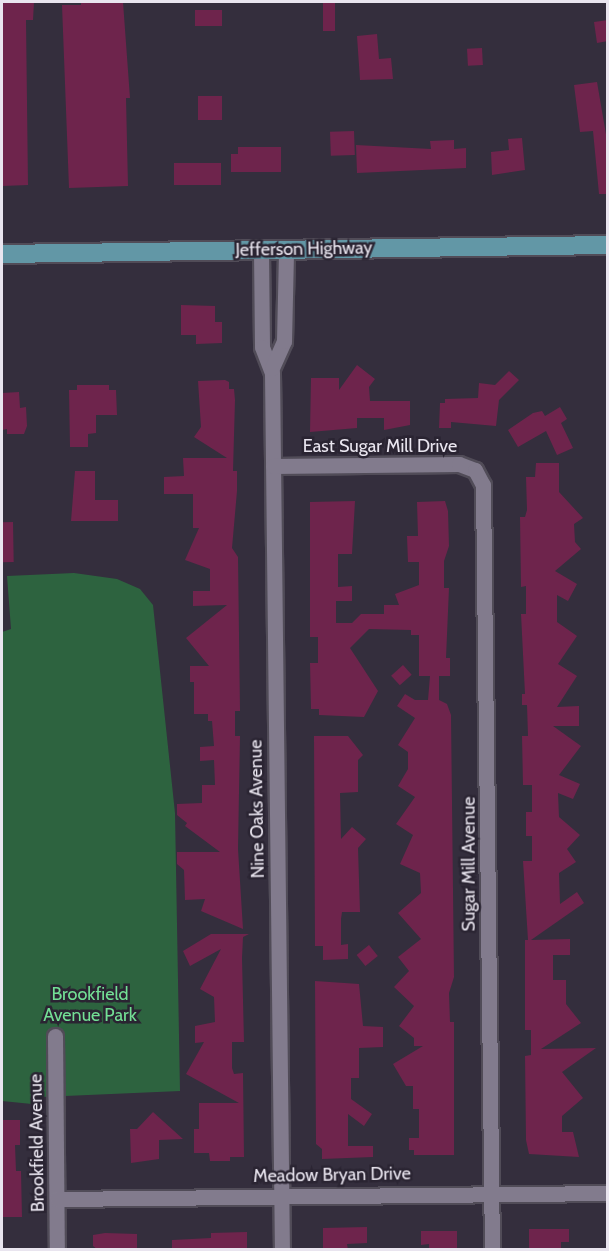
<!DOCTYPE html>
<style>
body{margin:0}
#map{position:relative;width:609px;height:1251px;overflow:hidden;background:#342e3d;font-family:Cabin,sans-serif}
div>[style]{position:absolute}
.green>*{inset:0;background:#2d633f}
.building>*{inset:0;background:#6e244c;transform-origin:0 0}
.roads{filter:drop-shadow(2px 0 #514c58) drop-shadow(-2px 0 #514c58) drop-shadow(0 2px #514c58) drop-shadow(0 -2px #514c58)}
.street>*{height:15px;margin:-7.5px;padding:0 7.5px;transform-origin:7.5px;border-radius:7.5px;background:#827b8d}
.primary>*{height:18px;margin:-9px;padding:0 9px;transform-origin:9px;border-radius:9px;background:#6297a6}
span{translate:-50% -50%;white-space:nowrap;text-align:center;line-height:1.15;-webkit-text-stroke:5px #2a2432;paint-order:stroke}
.street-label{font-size:18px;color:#e9e5ef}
.park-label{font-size:18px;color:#73df95}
.frame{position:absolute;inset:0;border:3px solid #e9e5ef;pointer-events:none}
</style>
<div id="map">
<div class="green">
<div style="clip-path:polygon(74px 573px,117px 579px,140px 589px,153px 605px,175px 813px,180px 1091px,42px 1097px,42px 1105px,2px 1101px,2px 632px,11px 629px,7px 576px)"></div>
</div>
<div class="building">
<div style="clip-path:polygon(2px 2px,34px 2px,33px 20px,26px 20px,28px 185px,2px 186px)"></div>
<div style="clip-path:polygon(81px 2px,123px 2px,130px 98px,126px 98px,128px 186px,69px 188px,62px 5px,81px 5px)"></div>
<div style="left:323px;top:2px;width:12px;height:29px"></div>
<div style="left:195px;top:10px;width:27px;height:16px"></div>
<div style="clip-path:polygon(608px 20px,608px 41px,597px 43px,594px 22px)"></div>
<div style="clip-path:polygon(377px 34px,379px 59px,391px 58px,393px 79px,360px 80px,357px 36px)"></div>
<div style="left:482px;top:48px;width:17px;height:15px;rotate:87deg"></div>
<div style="clip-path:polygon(597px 82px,608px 146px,608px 194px,599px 194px,593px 131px,580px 132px,574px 85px)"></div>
<div style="left:198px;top:96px;width:24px;height:24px"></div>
<div style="left:354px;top:131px;width:24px;height:24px;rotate:88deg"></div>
<div style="clip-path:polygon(522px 138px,525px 170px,492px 175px,491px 152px,509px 150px,508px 139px)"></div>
<div style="clip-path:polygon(454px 140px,454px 149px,466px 148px,466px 168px,357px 173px,356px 145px,431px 149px,430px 141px)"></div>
<div style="clip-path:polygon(238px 147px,281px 147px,281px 172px,231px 172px,231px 154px,238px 154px)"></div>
<div style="left:174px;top:163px;width:47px;height:22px"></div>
<div style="clip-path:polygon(181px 305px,215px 306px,215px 322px,222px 322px,222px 343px,196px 344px,196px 335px,181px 335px)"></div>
<div style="clip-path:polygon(357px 365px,375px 379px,369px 387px,370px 401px,410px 401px,410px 425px,384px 430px,384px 418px,357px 418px,357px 428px,310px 432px,311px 378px,339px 378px,339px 390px)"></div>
<div style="clip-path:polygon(509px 371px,519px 380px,499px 400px,496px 426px,451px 422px,451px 428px,439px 428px,440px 403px,445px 403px,445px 399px,478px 398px,479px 383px,495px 385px)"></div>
<div style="clip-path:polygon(225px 380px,229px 382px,229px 389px,234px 389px,235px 400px,233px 471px,237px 471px,237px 491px,232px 548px,238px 557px,240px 711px,235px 711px,235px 736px,240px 736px,238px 849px,243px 929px,201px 911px,205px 899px,185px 900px,184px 870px,177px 864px,177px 852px,220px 852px,185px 826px,187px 823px,177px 815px,177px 804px,202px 803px,202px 785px,215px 785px,214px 760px,200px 761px,200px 747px,214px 746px,212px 721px,208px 721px,208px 714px,194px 714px,194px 682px,190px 682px,190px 666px,209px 666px,186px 638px,227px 605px,193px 606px,193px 591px,210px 591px,210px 569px,185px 560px,199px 528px,193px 528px,193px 494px,164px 494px,164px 477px,184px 476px,183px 458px,227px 458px,194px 437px,201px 427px,198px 381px)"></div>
<div style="clip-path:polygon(77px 385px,109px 385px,109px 390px,116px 390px,117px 415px,96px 415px,96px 433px,88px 434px,88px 447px,70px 447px,69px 390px,77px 390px)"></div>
<div style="clip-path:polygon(19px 392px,20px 408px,26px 407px,27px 426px,24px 434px,7px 434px,7px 429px,2px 430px,2px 393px)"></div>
<div style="clip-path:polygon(560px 407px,567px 419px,561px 423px,573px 448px,557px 455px,546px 431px,518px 447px,508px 430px,533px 413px,542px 411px,545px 416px)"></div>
<div style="clip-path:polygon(536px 463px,559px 463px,559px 492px,583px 518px,574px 524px,575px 542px,581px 549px,555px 571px,577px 584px,568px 601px,557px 595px,557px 622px,577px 636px,558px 664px,577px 676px,557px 707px,579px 706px,579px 726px,553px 726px,581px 746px,559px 775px,580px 784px,573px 799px,558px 793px,559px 817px,580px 835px,567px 849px,576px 862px,559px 873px,560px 904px,577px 892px,584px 903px,531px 940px,570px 939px,570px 955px,553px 955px,553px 980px,566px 980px,566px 1004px,581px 1023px,541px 1049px,596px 1048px,562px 1072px,583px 1098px,562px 1116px,562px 1132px,573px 1132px,579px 1157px,529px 1154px,526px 1140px,525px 1056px,531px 1055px,531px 1030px,525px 1030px,525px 940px,528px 940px,523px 861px,532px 861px,532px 836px,526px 836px,526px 812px,532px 812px,532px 785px,523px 785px,522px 736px,528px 736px,527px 705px,522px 705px,522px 694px,525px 694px,521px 614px,526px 614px,526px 586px,521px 587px,520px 517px,525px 517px,527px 510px,526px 477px,535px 477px)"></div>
<div style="clip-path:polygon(75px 471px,95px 471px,95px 500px,118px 500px,118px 521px,71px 521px)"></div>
<div style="clip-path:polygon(355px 501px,352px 554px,338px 554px,338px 587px,352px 586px,352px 601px,336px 601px,336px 623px,352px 623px,361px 614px,384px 614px,384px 605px,399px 605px,395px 594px,419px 585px,419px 562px,408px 562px,407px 536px,418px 536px,417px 502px,445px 501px,448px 511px,449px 546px,444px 561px,444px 588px,449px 588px,446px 658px,450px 658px,450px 676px,439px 676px,439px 700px,447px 704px,451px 715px,454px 977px,449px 993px,450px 1022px,454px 1022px,454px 1155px,414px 1155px,414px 1150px,409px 1150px,409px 1138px,419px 1138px,419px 1109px,413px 1109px,413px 1086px,406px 1086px,393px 1064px,423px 1046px,414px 1046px,414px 1038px,399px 1026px,414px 1006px,394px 987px,409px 971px,398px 957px,421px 939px,398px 913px,421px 893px,420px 873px,400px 864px,413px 835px,396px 824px,415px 797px,398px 786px,408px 769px,408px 752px,398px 745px,415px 718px,397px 706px,405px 694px,415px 700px,428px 700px,430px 676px,419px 676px,419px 635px,411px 635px,411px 630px,369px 629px,350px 648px,378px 691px,364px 717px,319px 715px,319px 709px,311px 709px,310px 663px,318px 663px,318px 637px,310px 637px,310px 502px)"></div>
<div style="left:13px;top:522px;width:40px;height:11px;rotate:89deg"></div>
<div style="left:403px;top:665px;width:13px;height:16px;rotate:48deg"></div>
<div style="clip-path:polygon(314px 736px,348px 736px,363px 755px,358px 760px,358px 792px,340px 793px,341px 839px,352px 827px,366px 839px,358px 848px,360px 912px,342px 912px,341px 919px,341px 945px,348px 944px,348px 959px,323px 960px,323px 946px,315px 946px)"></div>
<div style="clip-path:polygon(211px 934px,249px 934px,243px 937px,242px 958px,244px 1042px,232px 1042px,232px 1068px,234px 1074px,243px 1073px,244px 1157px,230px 1157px,230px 1161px,210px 1161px,209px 1153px,194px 1153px,194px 1129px,199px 1129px,199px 1103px,239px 1103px,186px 1074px,204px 1042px,195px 1043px,195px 1026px,215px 1022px,214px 997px,200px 989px,221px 949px,190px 966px,183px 951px)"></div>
<div style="left:369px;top:945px;width:14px;height:16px;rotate:51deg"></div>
<div style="clip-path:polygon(315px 981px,359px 984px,363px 1026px,383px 1027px,383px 1047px,359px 1048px,359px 1078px,351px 1078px,351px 1099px,372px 1114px,364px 1126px,348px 1114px,348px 1146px,373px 1146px,373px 1157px,322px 1159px,322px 1149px,316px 1144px)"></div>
<div style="clip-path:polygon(153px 1112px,183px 1139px,159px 1140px,159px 1159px,131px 1163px,130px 1129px,137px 1129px)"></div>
<div style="clip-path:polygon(2px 1120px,20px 1120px,20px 1145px,15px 1145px,16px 1171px,21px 1171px,22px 1217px,2px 1217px)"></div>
<div style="clip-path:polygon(367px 1227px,367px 1243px,347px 1244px,348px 1250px,323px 1250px,323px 1228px)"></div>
<div style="clip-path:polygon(529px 1229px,569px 1229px,569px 1242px,561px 1242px,561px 1250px,529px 1250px)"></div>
<div style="clip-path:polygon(421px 1231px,457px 1231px,457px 1248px,429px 1250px,429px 1244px,421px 1245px)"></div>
<div style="clip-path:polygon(247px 1232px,247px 1250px,172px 1250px,172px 1240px,211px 1238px,211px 1233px)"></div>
<div style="clip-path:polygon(105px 1233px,137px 1234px,137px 1248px,98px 1250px,93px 1246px,93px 1235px)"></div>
</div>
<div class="roads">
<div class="street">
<div style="left:261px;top:250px;width:97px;rotate:89.4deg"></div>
<div style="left:262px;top:347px;width:28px;rotate:69deg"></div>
<div style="left:272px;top:373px;width:877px;rotate:89.35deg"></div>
<div style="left:272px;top:368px;width:30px;rotate:-66deg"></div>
<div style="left:284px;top:341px;width:91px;rotate:-88.7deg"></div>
<div style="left:273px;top:466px;width:186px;rotate:-0.6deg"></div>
<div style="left:459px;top:464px;width:17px;rotate:21deg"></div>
<div style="left:475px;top:470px;width:17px;rotate:62deg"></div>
<div style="left:483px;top:485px;width:765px;rotate:89.33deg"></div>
<div style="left:55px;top:1036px;width:214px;rotate:89.5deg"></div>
<div style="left:57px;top:1199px;width:551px;rotate:-0.62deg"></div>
</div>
<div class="primary">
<div style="left:2px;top:254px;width:606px;rotate:-0.85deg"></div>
</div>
</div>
<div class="street-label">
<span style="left:304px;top:249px;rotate:-1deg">Jefferson Highway</span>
<span style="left:380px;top:446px">East Sugar Mill Drive</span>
<span style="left:257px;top:809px;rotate:-91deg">Nine Oaks Avenue</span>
<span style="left:469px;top:864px;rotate:-90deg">Sugar Mill Avenue</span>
<span style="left:37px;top:1143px;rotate:-91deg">Brookfield Avenue</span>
<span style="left:332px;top:1175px;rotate:-1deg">Meadow Bryan Drive</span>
</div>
<div class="park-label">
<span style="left:90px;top:1005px">Brookfield<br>Avenue Park</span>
</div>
<div class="frame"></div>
</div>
